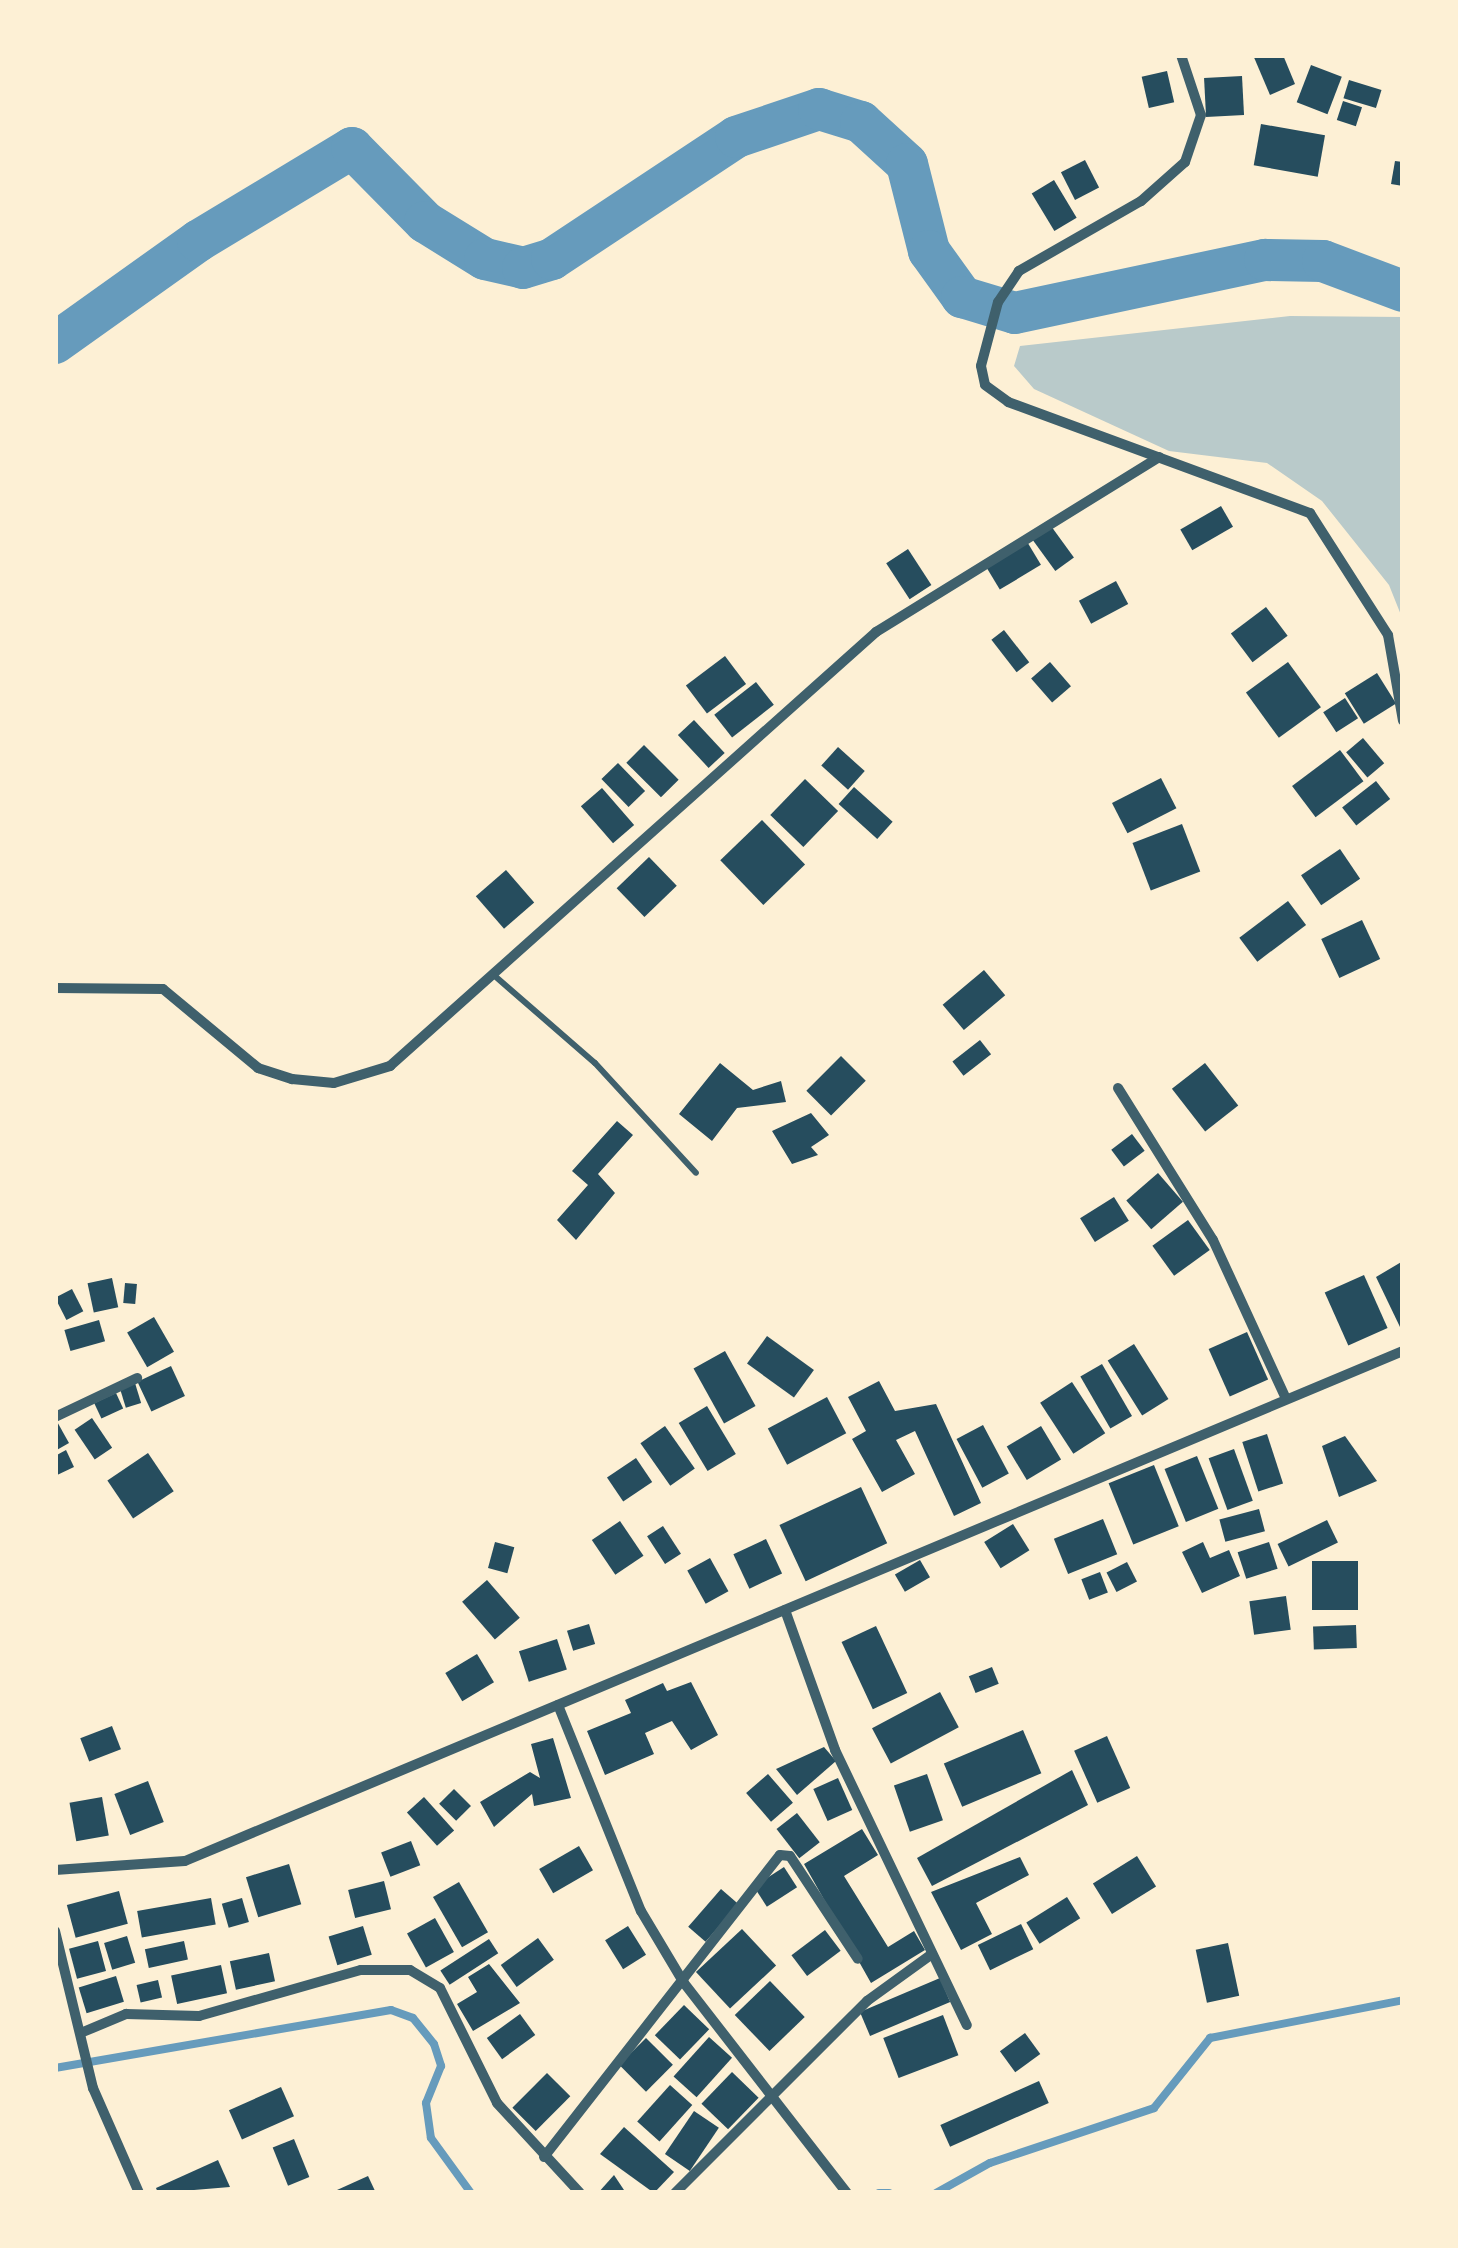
<!DOCTYPE html>
<style>
body{margin:0}
#map{position:relative;width:1458px;height:2248px;overflow:hidden;background:#fdf0d5;font-family:Spectral,serif}
div>[style]{position:absolute}
.green>*{inset:0;background:#b9caca}
.stream>*{height:8px;margin:-4px;padding:0 4px;transform-origin:4px;border-radius:4px;background:#669bbc}
.river>*{height:42px;margin:-21px;padding:0 21px;transform-origin:21px;border-radius:21px;background:#669bbc}
.building>*{inset:0;background:#264d5e;transform-origin:0 0}
.service>*{height:6px;margin:-3px;padding:0 3px;transform-origin:3px;border-radius:3px;background:#3f606c}
.minor>*{height:10px;margin:-5px;padding:0 5px;transform-origin:5px;border-radius:5px;background:#3f606c}
span{translate:-50% -50%;white-space:nowrap;text-align:center;line-height:1.15;-webkit-text-stroke:10px #fdf0d5;paint-order:stroke}
.frame{position:absolute;inset:0;border:58px solid #fdf0d5;pointer-events:none}
</style>
<div id="map">
<div class="green">
<div style="clip-path:polygon(1290px 316px,1403px 317px,1403px 620px,1389px 585px,1322px 501px,1267px 463px,1169px 451px,1034px 389px,1014px 366px,1020px 346px)"></div>
</div>
<div class="stream">
<div style="left:55px;top:2068px;width:341px;rotate:-9.8deg"></div>
<div style="left:391px;top:2010px;width:23px;rotate:20deg"></div>
<div style="left:413px;top:2018px;width:33px;rotate:51deg"></div>
<div style="left:434px;top:2044px;width:23px;rotate:72deg"></div>
<div style="left:441px;top:2066px;width:40px;rotate:112deg"></div>
<div style="left:426px;top:2103px;width:35px;rotate:82deg"></div>
<div style="left:431px;top:2138px;width:68px;rotate:54deg"></div>
<div style="left:879px;top:2193px;width:10px"></div>
<div style="left:936px;top:2193px;width:62px;rotate:-29.1deg"></div>
<div style="left:990px;top:2163px;width:173px;rotate:-18.5deg"></div>
<div style="left:1154px;top:2108px;width:90px;rotate:-51.3deg"></div>
<div style="left:1210px;top:2038px;width:197px;rotate:-11.1deg"></div>
</div>
<div class="river">
<div style="left:55px;top:343px;width:176px;rotate:-35.5deg"></div>
<div style="left:198px;top:241px;width:180px;rotate:-31.1deg"></div>
<div style="left:352px;top:148px;width:104px;rotate:45.4deg"></div>
<div style="left:425px;top:222px;width:70px;rotate:31.7deg"></div>
<div style="left:485px;top:259px;width:39px;rotate:13deg"></div>
<div style="left:523px;top:268px;width:30px;rotate:-17deg"></div>
<div style="left:552px;top:259px;width:221px;rotate:-33.5deg"></div>
<div style="left:736px;top:137px;width:88px;rotate:-18.6deg"></div>
<div style="left:819px;top:109px;width:44px;rotate:17.2deg"></div>
<div style="left:861px;top:122px;width:62px;rotate:42.4deg"></div>
<div style="left:907px;top:164px;width:90px;rotate:75.8deg"></div>
<div style="left:929px;top:251px;width:57px;rotate:54.3deg"></div>
<div style="left:962px;top:297px;width:55px;rotate:16.8deg"></div>
<div style="left:1015px;top:313px;width:256px;rotate:-12deg"></div>
<div style="left:1265px;top:260px;width:58px;rotate:1deg"></div>
<div style="left:1323px;top:261px;width:85px;rotate:20.6deg"></div>
</div>
<div class="building">
<div style="clip-path:polygon(1253px 55px,1283px 55px,1295px 84px,1270px 95px)"></div>
<div style="left:1311px;top:65px;width:33px;height:40px;rotate:21deg"></div>
<div style="left:1167px;top:71px;width:32px;height:26px;rotate:77deg"></div>
<div style="left:1242px;top:76px;width:39px;height:38px;rotate:87deg"></div>
<div style="left:1349px;top:80px;width:34px;height:19px;rotate:17deg"></div>
<div style="left:1343px;top:101px;width:20px;height:20px;rotate:18deg"></div>
<div style="left:1261px;top:124px;width:65px;height:42px;rotate:10deg"></div>
<div style="left:1085px;top:160px;width:31px;height:27px;rotate:63deg"></div>
<div style="clip-path:polygon(1395px 161px,1403px 162px,1403px 186px,1391px 184px)"></div>
<div style="left:1054px;top:180px;width:44px;height:26px;rotate:59deg"></div>
<div style="left:1221px;top:506px;width:24px;height:47px;rotate:60deg"></div>
<div style="left:1051px;top:526px;width:39px;height:23px;rotate:54deg"></div>
<div style="left:1026px;top:540px;width:29px;height:48px;rotate:59deg"></div>
<div style="left:908px;top:549px;width:43px;height:26px;rotate:57deg"></div>
<div style="left:1116px;top:581px;width:26px;height:42px;rotate:62deg"></div>
<div style="left:1266px;top:607px;width:36px;height:44px;rotate:53deg"></div>
<div style="left:1004px;top:630px;width:41px;height:16px;rotate:52deg"></div>
<div style="left:725px;top:656px;width:35px;height:49px;rotate:53deg"></div>
<div style="left:1050px;top:662px;width:32px;height:25px;rotate:49deg"></div>
<div style="left:1288px;top:662px;width:56px;height:52px;rotate:54deg"></div>
<div style="left:1377px;top:673px;width:36px;height:38px;rotate:58deg"></div>
<div style="left:756px;top:682px;width:29px;height:53px;rotate:52deg"></div>
<div style="left:1345px;top:698px;width:24px;height:26px;rotate:57deg"></div>
<div style="left:694px;top:720px;width:45px;height:22px;rotate:47deg"></div>
<div style="left:1363px;top:738px;width:33px;height:22px;rotate:50deg"></div>
<div style="left:644px;top:745px;width:49px;height:25px;rotate:45deg"></div>
<div style="left:838px;top:747px;width:36px;height:25px;rotate:42deg"></div>
<div style="left:1340px;top:750px;width:39px;height:60px;rotate:53deg"></div>
<div style="left:618px;top:763px;width:39px;height:23px;rotate:46deg"></div>
<div style="left:1161px;top:778px;width:34px;height:55px;rotate:63deg"></div>
<div style="left:805px;top:779px;width:46px;height:50px;rotate:44deg"></div>
<div style="left:1376px;top:781px;width:23px;height:43px;rotate:52deg"></div>
<div style="left:854px;top:787px;width:52px;height:23px;rotate:42deg"></div>
<div style="left:602px;top:788px;width:49px;height:28px;rotate:49deg"></div>
<div style="left:762px;top:820px;width:62px;height:58px;rotate:46deg"></div>
<div style="left:1182px;top:824px;width:51px;height:53px;rotate:69deg"></div>
<div style="left:1340px;top:849px;width:36px;height:47px;rotate:56deg"></div>
<div style="left:649px;top:857px;width:40px;height:45px;rotate:46deg"></div>
<div style="left:506px;top:870px;width:43px;height:40px;rotate:49deg"></div>
<div style="left:1288px;top:901px;width:30px;height:61px;rotate:53deg"></div>
<div style="left:1362px;top:920px;width:43px;height:45px;rotate:65deg"></div>
<div style="left:984px;top:970px;width:33px;height:54px;rotate:50deg"></div>
<div style="left:980px;top:1040px;width:18px;height:35px;rotate:52deg"></div>
<div style="left:841px;top:1056px;width:35px;height:49px;rotate:45deg"></div>
<div style="clip-path:polygon(720px 1063px,753px 1090px,781px 1081px,786px 1102px,737px 1108px,712px 1141px,679px 1114px)"></div>
<div style="left:1205px;top:1063px;width:54px;height:42px;rotate:52deg"></div>
<div style="clip-path:polygon(811px 1113px,829px 1135px,811px 1147px,818px 1155px,792px 1164px,772px 1131px)"></div>
<div style="clip-path:polygon(617px 1121px,633px 1135px,598px 1174px,615px 1193px,576px 1240px,557px 1220px,588px 1185px,572px 1171px)"></div>
<div style="left:1132px;top:1134px;width:21px;height:26px;rotate:53deg"></div>
<div style="left:1158px;top:1173px;width:38px;height:42px;rotate:49deg"></div>
<div style="left:1114px;top:1197px;width:28px;height:40px;rotate:58deg"></div>
<div style="left:1188px;top:1220px;width:37px;height:44px;rotate:54deg"></div>
<div style="clip-path:polygon(1403px 1261px,1403px 1325px,1400px 1327px,1376px 1277px)"></div>
<div style="left:1364px;top:1275px;width:58px;height:43px;rotate:66deg"></div>
<div style="left:112px;top:1278px;width:30px;height:25px;rotate:78deg"></div>
<div style="left:125px;top:1283px;width:12px;height:20px;rotate:5deg"></div>
<div style="left:72px;top:1289px;width:25px;height:19px;rotate:63deg"></div>
<div style="left:154px;top:1317px;width:40px;height:31px;rotate:60deg"></div>
<div style="left:99px;top:1320px;width:22px;height:36px;rotate:74deg"></div>
<div style="left:1247px;top:1332px;width:52px;height:42px;rotate:66deg"></div>
<div style="left:767px;top:1336px;width:58px;height:34px;rotate:36deg"></div>
<div style="left:1134px;top:1344px;width:65px;height:31px;rotate:58deg"></div>
<div style="left:725px;top:1351px;width:63px;height:36px;rotate:61deg"></div>
<div style="left:1102px;top:1364px;width:60px;height:25px;rotate:60deg"></div>
<div style="left:171px;top:1366px;width:33px;height:37px;rotate:65deg"></div>
<div style="clip-path:polygon(879px 1381px,895px 1411px,936px 1404px,981px 1503px,954px 1516px,915px 1431px,896px 1440px,915px 1474px,882px 1492px,852px 1439px,866px 1431px,848px 1397px)"></div>
<div style="left:1072px;top:1382px;width:61px;height:38px;rotate:57deg"></div>
<div style="left:135px;top:1383px;width:21px;height:16px;rotate:73deg"></div>
<div style="left:116px;top:1393px;width:17px;height:24px;rotate:65deg"></div>
<div style="left:827px;top:1397px;width:41px;height:67px;rotate:62deg"></div>
<div style="left:707px;top:1406px;width:56px;height:33px;rotate:59deg"></div>
<div style="clip-path:polygon(55px 1418px,69px 1443px,55px 1451px)"></div>
<div style="left:92px;top:1418px;width:36px;height:21px;rotate:56deg"></div>
<div style="left:983px;top:1425px;width:55px;height:30px;rotate:62deg"></div>
<div style="left:665px;top:1426px;width:52px;height:30px;rotate:55deg"></div>
<div style="left:1041px;top:1426px;width:39px;height:40px;rotate:59deg"></div>
<div style="left:1267px;top:1434px;width:52px;height:26px;rotate:72deg"></div>
<div style="clip-path:polygon(1345px 1436px,1377px 1481px,1339px 1497px,1322px 1446px)"></div>
<div style="left:1234px;top:1449px;width:55px;height:27px;rotate:70deg"></div>
<div style="clip-path:polygon(66px 1450px,74px 1467px,55px 1476px,55px 1456px)"></div>
<div style="left:148px;top:1453px;width:46px;height:49px;rotate:56deg"></div>
<div style="left:1197px;top:1456px;width:57px;height:35px;rotate:68deg"></div>
<div style="left:636px;top:1458px;width:29px;height:35px;rotate:56deg"></div>
<div style="left:1154px;top:1465px;width:66px;height:49px;rotate:68deg"></div>
<div style="left:861px;top:1487px;width:62px;height:90px;rotate:65deg"></div>
<div style="left:1259px;top:1509px;width:23px;height:41px;rotate:75deg"></div>
<div style="left:1103px;top:1519px;width:38px;height:53px;rotate:68deg"></div>
<div style="left:1327px;top:1520px;width:25px;height:55px;rotate:64deg"></div>
<div style="left:620px;top:1521px;width:42px;height:34px;rotate:56deg"></div>
<div style="left:1013px;top:1524px;width:31px;height:34px;rotate:58deg"></div>
<div style="left:663px;top:1526px;width:33px;height:19px;rotate:57deg"></div>
<div style="left:766px;top:1539px;width:38px;height:36px;rotate:65deg"></div>
<div style="left:495px;top:1542px;width:20px;height:27px;rotate:15deg"></div>
<div style="clip-path:polygon(1203px 1542px,1210px 1558px,1229px 1550px,1240px 1576px,1202px 1593px,1182px 1552px)"></div>
<div style="left:1269px;top:1542px;width:28px;height:33px;rotate:72deg"></div>
<div style="left:710px;top:1558px;width:38px;height:26px;rotate:61deg"></div>
<div style="left:920px;top:1560px;width:20px;height:29px;rotate:60deg"></div>
<div style="left:1312px;top:1561px;width:46px;height:49px"></div>
<div style="left:1127px;top:1562px;width:22px;height:23px;rotate:63deg"></div>
<div style="left:1100px;top:1572px;width:22px;height:20px;rotate:69deg"></div>
<div style="left:487px;top:1580px;width:50px;height:33px;rotate:49deg"></div>
<div style="left:1286px;top:1596px;width:34px;height:37px;rotate:82deg"></div>
<div style="left:589px;top:1624px;width:21px;height:23px;rotate:73deg"></div>
<div style="left:1356px;top:1625px;width:23px;height:43px;rotate:88deg"></div>
<div style="left:876px;top:1626px;width:74px;height:38px;rotate:65deg"></div>
<div style="left:557px;top:1639px;width:32px;height:40px;rotate:72deg"></div>
<div style="left:477px;top:1654px;width:33px;height:37px;rotate:59deg"></div>
<div style="left:992px;top:1667px;width:18px;height:25px;rotate:68deg"></div>
<div style="clip-path:polygon(691px 1682px,718px 1735px,691px 1750px,672px 1721px,645px 1733px,654px 1754px,605px 1775px,587px 1731px,631px 1713px,625px 1700px,663px 1683px,667px 1691px)"></div>
<div style="left:940px;top:1692px;width:40px;height:77px;rotate:62deg"></div>
<div style="left:112px;top:1726px;width:25px;height:34px;rotate:69deg"></div>
<div style="left:1023px;top:1730px;width:47px;height:86px;rotate:67deg"></div>
<div style="left:1107px;top:1736px;width:57px;height:36px;rotate:66deg"></div>
<div style="clip-path:polygon(553px 1738px,571px 1798px,534px 1806px,532px 1794px,494px 1827px,480px 1802px,530px 1772px,540px 1778px,531px 1744px)"></div>
<div style="clip-path:polygon(824px 1747px,836px 1761px,797px 1795px,776px 1769px)"></div>
<div style="clip-path:polygon(1072px 1770px,1088px 1805px,932px 1886px,917px 1858px)"></div>
<div style="left:768px;top:1774px;width:38px;height:29px;rotate:49deg"></div>
<div style="left:927px;top:1774px;width:49px;height:35px;rotate:71deg"></div>
<div style="left:838px;top:1778px;width:35px;height:27px;rotate:66deg"></div>
<div style="left:148px;top:1781px;width:44px;height:36px;rotate:69deg"></div>
<div style="left:454px;top:1789px;width:24px;height:21px;rotate:45deg"></div>
<div style="left:102px;top:1797px;width:39px;height:33px;rotate:80deg"></div>
<div style="left:424px;top:1797px;width:45px;height:23px;rotate:48deg"></div>
<div style="left:797px;top:1813px;width:37px;height:26px;rotate:52deg"></div>
<div style="clip-path:polygon(862px 1829px,878px 1855px,844px 1876px,888px 1947px,914px 1931px,925px 1950px,871px 1983px,804px 1864px)"></div>
<div style="left:411px;top:1841px;width:26px;height:32px;rotate:69deg"></div>
<div style="left:579px;top:1846px;width:28px;height:46px;rotate:60deg"></div>
<div style="left:1137px;top:1856px;width:36px;height:52px;rotate:58deg"></div>
<div style="clip-path:polygon(1020px 1857px,1029px 1875px,976px 1903px,992px 1934px,961px 1950px,931px 1892px)"></div>
<div style="left:289px;top:1864px;width:42px;height:45px;rotate:73deg"></div>
<div style="left:784px;top:1867px;width:24px;height:36px;rotate:57deg"></div>
<div style="left:384px;top:1881px;width:29px;height:37px;rotate:76deg"></div>
<div style="left:459px;top:1882px;width:58px;height:30px;rotate:60deg"></div>
<div style="left:721px;top:1889px;width:23px;height:50px;rotate:41deg"></div>
<div style="left:119px;top:1891px;width:34px;height:54px;rotate:75deg"></div>
<div style="left:1067px;top:1897px;width:25px;height:48px;rotate:58deg"></div>
<div style="left:211px;top:1898px;width:27px;height:75px;rotate:80deg"></div>
<div style="left:242px;top:1898px;width:25px;height:21px;rotate:74deg"></div>
<div style="left:435px;top:1918px;width:39px;height:32px;rotate:61deg"></div>
<div style="left:1021px;top:1924px;width:28px;height:48px;rotate:64deg"></div>
<div style="left:363px;top:1926px;width:30px;height:36px;rotate:73deg"></div>
<div style="left:628px;top:1926px;width:34px;height:27px;rotate:58deg"></div>
<div style="left:742px;top:1929px;width:50px;height:63px;rotate:47deg"></div>
<div style="left:825px;top:1930px;width:26px;height:42px;rotate:53deg"></div>
<div style="left:127px;top:1936px;width:28px;height:24px;rotate:73deg"></div>
<div style="left:538px;top:1938px;width:27px;height:46px;rotate:54deg"></div>
<div style="left:489px;top:1939px;width:17px;height:58px;rotate:57deg"></div>
<div style="left:98px;top:1941px;width:31px;height:30px;rotate:75deg"></div>
<div style="left:184px;top:1941px;width:19px;height:40px;rotate:78deg"></div>
<div style="left:1228px;top:1943px;width:54px;height:33px;rotate:78deg"></div>
<div style="left:269px;top:1953px;width:29px;height:40px;rotate:78deg"></div>
<div style="clip-path:polygon(489px 1964px,520px 2003px,473px 2031px,457px 2004px,477px 1992px,468px 1977px)"></div>
<div style="left:221px;top:1965px;width:29px;height:51px;rotate:78deg"></div>
<div style="left:116px;top:1976px;width:27px;height:39px;rotate:73deg"></div>
<div style="left:940px;top:1978px;width:26px;height:87px;rotate:67deg"></div>
<div style="left:158px;top:1980px;width:18px;height:22px;rotate:77deg"></div>
<div style="left:770px;top:1981px;width:50px;height:49px;rotate:46deg"></div>
<div style="left:684px;top:2005px;width:35px;height:42px;rotate:44deg"></div>
<div style="left:520px;top:2014px;width:26px;height:41px;rotate:54deg"></div>
<div style="left:943px;top:2015px;width:43px;height:64px;rotate:69deg"></div>
<div style="left:1025px;top:2033px;width:26px;height:31px;rotate:54deg"></div>
<div style="left:709px;top:2037px;width:31px;height:53px;rotate:42deg"></div>
<div style="left:646px;top:2038px;width:38px;height:38px;rotate:45deg"></div>
<div style="left:732px;top:2072px;width:37px;height:44px;rotate:44deg"></div>
<div style="left:547px;top:2073px;width:33px;height:49px;rotate:45deg"></div>
<div style="left:1039px;top:2081px;width:24px;height:108px;rotate:66deg"></div>
<div style="left:670px;top:2085px;width:30px;height:49px;rotate:42deg"></div>
<div style="left:281px;top:2087px;width:32px;height:57px;rotate:66deg"></div>
<div style="left:694px;top:2111px;width:30px;height:52px;rotate:34deg"></div>
<div style="clip-path:polygon(624px 2127px,674px 2172px,654px 2193px,600px 2154px)"></div>
<div style="left:294px;top:2139px;width:41px;height:23px;rotate:68deg"></div>
<div style="clip-path:polygon(218px 2160px,230px 2187px,158px 2193px,156px 2188px)"></div>
<div style="clip-path:polygon(614px 2175px,626px 2193px,598px 2193px)"></div>
<div style="clip-path:polygon(368px 2176px,376px 2193px,339px 2193px,337px 2190px)"></div>
</div>
<div class="service">
<div style="left:496px;top:977px;width:131px;rotate:41deg"></div>
<div style="left:595px;top:1063px;width:149px;rotate:47.4deg"></div>
</div>
<div class="minor">
<div style="left:1181px;top:55px;width:63px;rotate:71.6deg"></div>
<div style="left:1201px;top:115px;width:50px;rotate:108.8deg"></div>
<div style="left:1185px;top:162px;width:59px;rotate:138.4deg"></div>
<div style="left:1141px;top:201px;width:141px;rotate:150.2deg"></div>
<div style="left:1019px;top:271px;width:37px;rotate:124deg"></div>
<div style="left:998px;top:302px;width:66px;rotate:104.9deg"></div>
<div style="left:981px;top:366px;width:19px;rotate:78deg"></div>
<div style="left:985px;top:385px;width:29px;rotate:36deg"></div>
<div style="left:1008px;top:402px;width:322px;rotate:20.2deg"></div>
<div style="left:1310px;top:513px;width:145px;rotate:57.4deg"></div>
<div style="left:1388px;top:635px;width:87px;rotate:80.1deg"></div>
<div style="left:55px;top:988px;width:108px;rotate:0.5deg"></div>
<div style="left:163px;top:989px;width:124px;rotate:39.7deg"></div>
<div style="left:258px;top:1068px;width:36px;rotate:18deg"></div>
<div style="left:292px;top:1079px;width:42px;rotate:5.4deg"></div>
<div style="left:334px;top:1083px;width:59px;rotate:-16.9deg"></div>
<div style="left:390px;top:1066px;width:652px;rotate:-41.76deg"></div>
<div style="left:876px;top:632px;width:333px;rotate:-31.7deg"></div>
<div style="left:1118px;top:1088px;width:179px;rotate:58deg"></div>
<div style="left:1213px;top:1240px;width:175px;rotate:65.3deg"></div>
<div style="left:55px;top:1417px;width:91px;rotate:-25.4deg"></div>
<div style="left:785px;top:1610px;width:149px;rotate:70.3deg"></div>
<div style="left:835px;top:1750px;width:305px;rotate:64.4deg"></div>
<div style="left:558px;top:1705px;width:222px;rotate:68.1deg"></div>
<div style="left:641px;top:1911px;width:84px;rotate:59.2deg"></div>
<div style="left:684px;top:1983px;width:266px;rotate:52.2deg"></div>
<div style="left:55px;top:1870px;width:130px;rotate:-4deg"></div>
<div style="left:185px;top:1861px;width:1320px;rotate:-22.72deg"></div>
<div style="left:55px;top:1931px;width:162px;rotate:76.4deg"></div>
<div style="left:93px;top:2088px;width:115px;rotate:66.3deg"></div>
<div style="left:83px;top:2032px;width:47px;rotate:-22.7deg"></div>
<div style="left:126px;top:2014px;width:73px;rotate:1.6deg"></div>
<div style="left:199px;top:2016px;width:168px;rotate:-15.9deg"></div>
<div style="left:361px;top:1970px;width:49px"></div>
<div style="left:410px;top:1970px;width:35px;rotate:31deg"></div>
<div style="left:440px;top:1988px;width:128px;rotate:63.6deg"></div>
<div style="left:497px;top:2103px;width:122px;rotate:47.3deg"></div>
<div style="left:544px;top:2157px;width:383px;rotate:-52deg"></div>
<div style="left:780px;top:1855px;width:10px;rotate:6deg"></div>
<div style="left:790px;top:1856px;width:123px;rotate:56.6deg"></div>
<div style="left:675px;top:2193px;width:272px;rotate:-45deg"></div>
<div style="left:867px;top:2001px;width:80px;rotate:-35.9deg"></div>
</div>
<div class="frame"></div>
</div>
